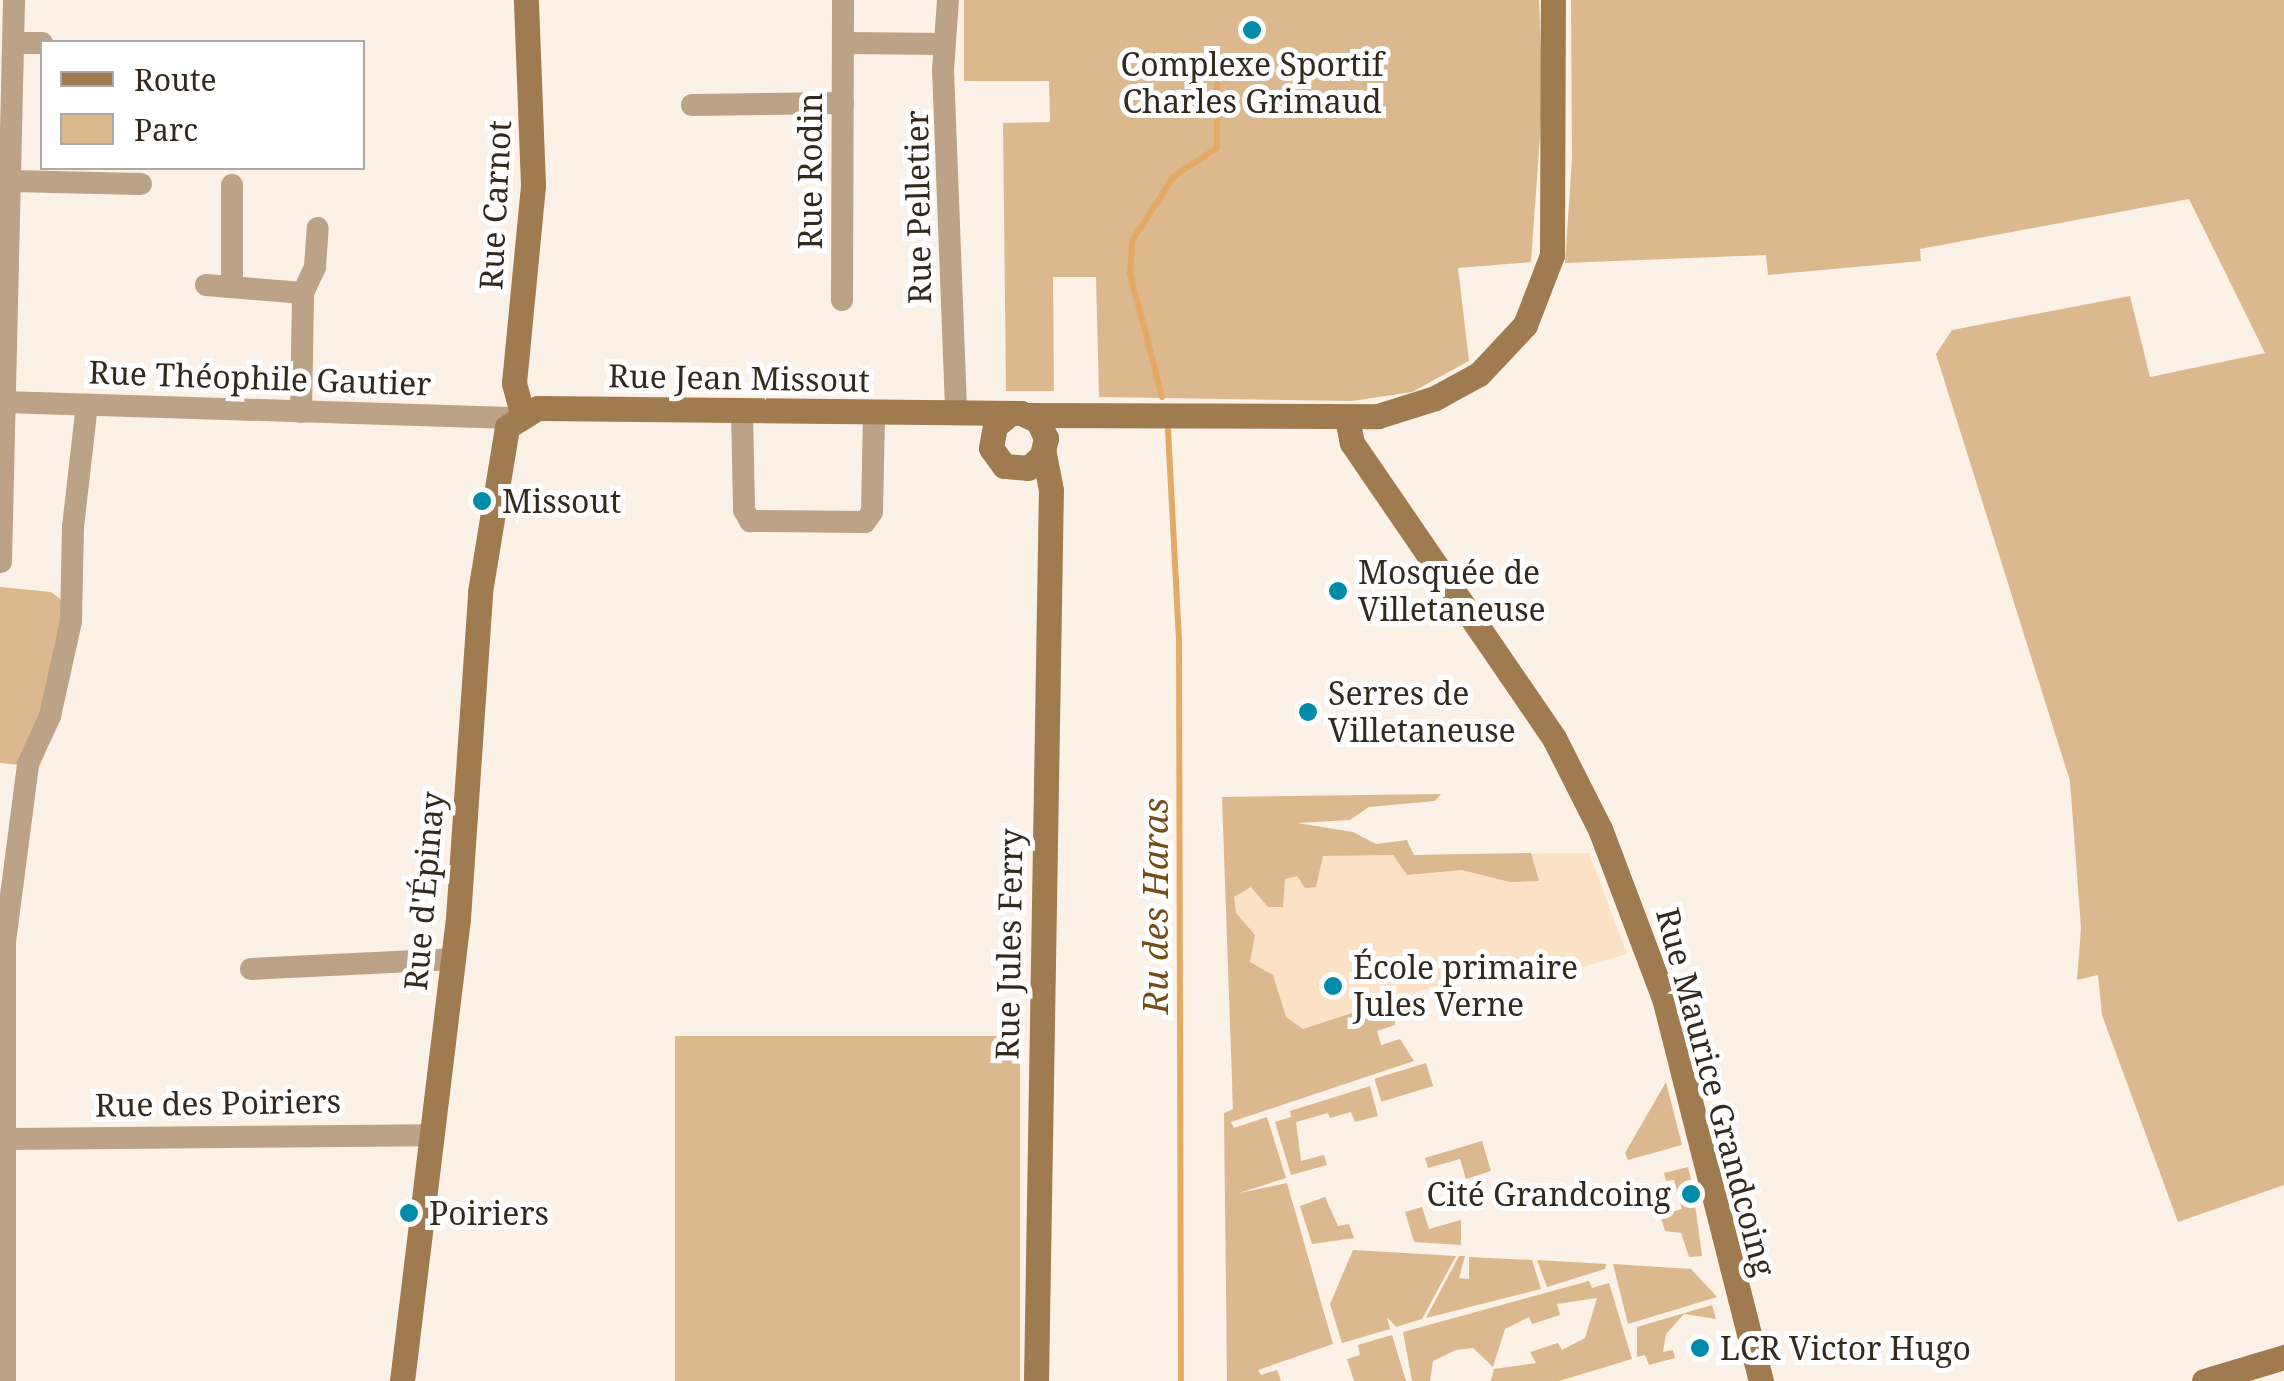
<!DOCTYPE html>
<meta charset="utf-8">
<style>
body{margin:0}
#map{position:relative;width:2284px;height:1381px;overflow:hidden;background:#fbf1e6;font-family:"Noto Serif",serif}
div>[style]{position:absolute}
.built>*{inset:0;background:#fbe2c7}
.green>*{inset:0;background:#dcb88f;transform-origin:0 0}
.stream>*{height:6px;margin:-3px;padding:0 3px;transform-origin:3px;border-radius:3px;background:#e4aa65}
.street>*{height:22px;margin:-11px;padding:0 11px;transform-origin:11px;border-radius:11px;background:#bca286}
.secondary>*{height:25px;margin:-12.5px;padding:0 12.5px;transform-origin:12.5px;border-radius:12.5px;background:#a07b50}
.dots>*{width:28px;height:28px;translate:-50% -50%;box-sizing:border-box;border:5px solid #fff;border-radius:50%}
span{translate:-50% -50%;white-space:nowrap;text-align:center;line-height:1.15;-webkit-text-stroke:10px #fff;paint-order:stroke}
.poi-label{font-size:32px;color:#332a1f}
.left{translate:0 -50%;text-align:left}
.right{translate:-100% -50%;text-align:right}
.street-label{font-size:32px;color:#332a1f}
.water-label{font-size:35px;color:#744d19;font-style:italic}
.legend{position:absolute;left:40px;top:40px;width:325px;height:130px;box-sizing:border-box;background:#fff;border:2px solid #adaaa5;margin:0;padding:12px 18px;list-style:none;font-size:30px;color:#332a1f}
.legend li{display:flex;align-items:center;gap:20px;height:50px}
.legend b{width:50px;border:2px solid #adaaa5}
</style>
<div id="map">
<div class="built">
<div style="clip-path:polygon(1589px 853px,1627px 954px,1553px 976px,1471px 975px,1371px 1007px,1345px 1058px,1233px 1110px,1226px 857px)"></div>
</div>
<div class="green">
<div style="clip-path:polygon(964px 0,1539px 0,1543px 94px,1531px 262px,1458px 268px,1469px 361px,1412px 392px,1352px 401px,1099px 397px,1096px 277px,1053px 277px,1054px 391px,1006px 391px,1003px 123px,1050px 122px,1049px 81px,964px 81px)"></div>
<div style="clip-path:polygon(1571px 0,2284px 0,2284px 1185px,2178px 1222px,2102px 1015px,2098px 975px,2077px 980px,2081px 928px,2070px 781px,1936px 354px,1952px 330px,2130px 296px,2150px 377px,2265px 353px,2189px 199px,1920px 249px,1921px 261px,1768px 275px,1766px 255px,1565px 263px,1572px 159px)"></div>
<div style="clip-path:polygon(0 587px,51px 592px,64px 602px,54px 675px,21px 765px,0 763px)"></div>
<div style="clip-path:polygon(1441px 794px,1435px 801px,1369px 807px,1350px 820px,1297px 823px,1353px 832px,1376px 844px,1407px 840px,1414px 855px,1531px 853px,1539px 881px,1510px 882px,1462px 870px,1407px 875px,1393px 855px,1323px 856px,1316px 887px,1305px 888px,1297px 876px,1285px 879px,1283px 907px,1268px 907px,1251px 887px,1234px 897px,1236px 913px,1255px 935px,1250px 962px,1273px 975px,1286px 1017px,1303px 1029px,1395px 999px,1395px 1025px,1377px 1031px,1381px 1045px,1400px 1039px,1414px 1061px,1231px 1122px,1234px 1128px,1267px 1117px,1286px 1178px,1239px 1193px,1287px 1183px,1333px 1344px,1258px 1370px,1261px 1375px,1277px 1370px,1281px 1381px,1227px 1381px,1224px 1113px,1233px 1109px,1222px 797px)"></div>
<div style="left:675px;top:1036px;width:345px;height:345px"></div>
<div style="left:1426px;top:1063px;width:24px;height:54px;rotate:73deg"></div>
<div style="clip-path:polygon(1666px 1082px,1682px 1145px,1628px 1160px,1625px 1153px)"></div>
<div style="clip-path:polygon(1370px 1086px,1378px 1116px,1355px 1122px,1351px 1112px,1330px 1118px,1328px 1113px,1296px 1122px,1301px 1161px,1324px 1155px,1327px 1165px,1291px 1175px,1275px 1122px,1291px 1117px,1290px 1111px)"></div>
<div style="clip-path:polygon(1482px 1141px,1491px 1171px,1466px 1179px,1460px 1159px,1428px 1168px,1425px 1158px)"></div>
<div style="clip-path:polygon(1688px 1167px,1692px 1184px,1685px 1195px,1695px 1204px,1702px 1256px,1689px 1257px,1681px 1233px,1665px 1231px,1660px 1215px,1682px 1209px,1674px 1180px,1666px 1181px,1664px 1173px)"></div>
<div style="clip-path:polygon(1325px 1197px,1338px 1226px,1349px 1224px,1354px 1238px,1312px 1244px,1300px 1206px)"></div>
<div style="clip-path:polygon(1422px 1207px,1429px 1229px,1461px 1220px,1461px 1245px,1414px 1242px,1405px 1212px)"></div>
<div style="clip-path:polygon(1353px 1250px,1456px 1256px,1422px 1319px,1396px 1327px,1387px 1317px,1390px 1329px,1342px 1343px,1330px 1304px)"></div>
<div style="clip-path:polygon(1459px 1256px,1465px 1256px,1459px 1278px,1469px 1279px,1469px 1257px,1532px 1260px,1541px 1289px,1426px 1318px)"></div>
<div style="clip-path:polygon(1537px 1260px,1606px 1264px,1605px 1269px,1547px 1287px)"></div>
<div style="clip-path:polygon(1613px 1264px,1691px 1269px,1717px 1297px,1628px 1324px)"></div>
<div style="clip-path:polygon(1589px 1281px,1592px 1288px,1609px 1283px,1632px 1359px,1559px 1381px,1491px 1381px,1494px 1369px,1536px 1363px,1530px 1352px,1558px 1343px,1562px 1350px,1585px 1338px,1597px 1298px,1557px 1304px,1560px 1315px,1532px 1324px,1529px 1317px,1505px 1329px,1493px 1367px,1473px 1348px,1456px 1350px,1433px 1361px,1430px 1381px,1412px 1381px,1403px 1332px)"></div>
<div style="clip-path:polygon(1712px 1305px,1716px 1319px,1684px 1314px,1666px 1334px,1663px 1352px,1673px 1350px,1675px 1358px,1649px 1365px,1645px 1355px,1637px 1357px,1637px 1327px)"></div>
<div style="clip-path:polygon(1392px 1335px,1406px 1381px,1354px 1381px,1347px 1359px,1360px 1355px,1358px 1345px)"></div>
</div>
<div class="stream">
<div style="left:1162px;top:397px;width:128px;rotate:-104.5deg"></div>
<div style="left:1130px;top:273px;width:32px;rotate:-86deg"></div>
<div style="left:1132px;top:241px;width:77px;rotate:-57.1deg"></div>
<div style="left:1174px;top:176px;width:51px;rotate:-33.1deg"></div>
<div style="left:1217px;top:148px;width:66px;rotate:-90deg"></div>
<div style="left:1168px;top:430px;width:211px;rotate:87deg"></div>
<div style="left:1179px;top:641px;width:740px;rotate:89.85deg"></div>
</div>
<div class="street">
<div style="left:948px;top:0;width:69px;rotate:94.1deg"></div>
<div style="left:943px;top:69px;width:344px;rotate:87.8deg"></div>
<div style="left:14px;top:43px;width:28px"></div>
<div style="left:844px;top:43px;width:99px;rotate:0.6deg"></div>
<div style="left:692px;top:105px;width:151px;rotate:-0.8deg"></div>
<div style="left:10px;top:181px;width:131px;rotate:1.3deg"></div>
<div style="left:206px;top:285px;width:97px;rotate:4.7deg"></div>
<div style="left:232px;top:286px;width:101px;rotate:-90deg"></div>
<div style="left:842px;top:300px;width:300px;rotate:-89.8deg"></div>
<div style="left:4px;top:402px;width:510px;rotate:1.8deg"></div>
<div style="left:742px;top:411px;width:99px;rotate:88.8deg"></div>
<div style="left:744px;top:510px;width:13px;rotate:61deg"></div>
<div style="left:750px;top:521px;width:115px;rotate:0.5deg"></div>
<div style="left:865px;top:522px;width:12px;rotate:-55deg"></div>
<div style="left:872px;top:512px;width:99px;rotate:-88.8deg"></div>
<div style="left:301px;top:412px;width:119px;rotate:-89deg"></div>
<div style="left:303px;top:293px;width:29px;rotate:-65deg"></div>
<div style="left:315px;top:267px;width:39px;rotate:-86deg"></div>
<div style="left:1px;top:562px;width:562px;rotate:-88.67deg"></div>
<div style="left:251px;top:969px;width:202px;rotate:-2.8deg"></div>
<div style="left:6px;top:1139px;width:425px;rotate:-0.5deg"></div>
<div style="left:5px;top:1381px;width:439px;rotate:-90deg"></div>
<div style="left:5px;top:942px;width:179px;rotate:-82.6deg"></div>
<div style="left:28px;top:764px;width:53px;rotate:-65.4deg"></div>
<div style="left:50px;top:716px;width:97px;rotate:-77.5deg"></div>
<div style="left:71px;top:621px;width:94px;rotate:-88.8deg"></div>
<div style="left:73px;top:527px;width:123px;rotate:-83.5deg"></div>
</div>
<div class="secondary">
<div style="left:522px;top:413px;width:31px;rotate:-105deg"></div>
<div style="left:514px;top:383px;width:199px;rotate:-84.5deg"></div>
<div style="left:533px;top:185px;width:185px;rotate:-92.2deg"></div>
<div style="left:1028px;top:415px;width:350px;rotate:0.2deg"></div>
<div style="left:1378px;top:416px;width:60px;rotate:-17.5deg"></div>
<div style="left:1435px;top:398px;width:50px;rotate:-28.6deg"></div>
<div style="left:1479px;top:374px;width:67px;rotate:-46.8deg"></div>
<div style="left:1525px;top:325px;width:75px;rotate:-68.9deg"></div>
<div style="left:1552px;top:255px;width:255px;rotate:-89.8deg"></div>
<div style="left:1347px;top:418px;width:25px;rotate:79deg"></div>
<div style="left:1352px;top:443px;width:358px;rotate:55.6deg"></div>
<div style="left:1554px;top:738px;width:102px;rotate:63.2deg"></div>
<div style="left:1600px;top:829px;width:181px;rotate:69.3deg"></div>
<div style="left:1664px;top:998px;width:395px;rotate:75.8deg"></div>
<div style="left:402px;top:1381px;width:466px;rotate:-83.1deg"></div>
<div style="left:458px;top:918px;width:327px;rotate:-86.1deg"></div>
<div style="left:480px;top:592px;width:167px;rotate:-80.7deg"></div>
<div style="left:507px;top:427px;width:36px;rotate:-32deg"></div>
<div style="left:538px;top:408px;width:483px;rotate:0.6deg"></div>
<div style="left:1021px;top:413px;width:19px;rotate:25deg"></div>
<div style="left:1038px;top:421px;width:19px;rotate:65deg"></div>
<div style="left:1046px;top:438px;width:18px;rotate:103deg"></div>
<div style="left:1042px;top:456px;width:18px;rotate:139deg"></div>
<div style="left:1028px;top:468px;width:24px;rotate:-175deg"></div>
<div style="left:1004px;top:466px;width:22px;rotate:-126deg"></div>
<div style="left:991px;top:448px;width:22px;rotate:-80deg"></div>
<div style="left:995px;top:426px;width:19px;rotate:-39deg"></div>
<div style="left:1036px;top:1381px;width:891px;rotate:-89.04deg"></div>
<div style="left:1051px;top:490px;width:38px;rotate:-101deg"></div>
<div style="left:2204px;top:1381px;width:84px;rotate:-16.7deg"></div>
</div>
<div class="dots">
<div style="left:1252px;top:30px;background:#008baa"></div>
<div style="left:482px;top:501px;background:#008baa"></div>
<div style="left:1338px;top:591px;background:#008baa"></div>
<div style="left:1308px;top:712px;background:#008baa"></div>
<div style="left:1333px;top:986px;background:#008baa"></div>
<div style="left:1691px;top:1194px;background:#008baa"></div>
<div style="left:409px;top:1213px;background:#008baa"></div>
<div style="left:1700px;top:1348px;background:#008baa"></div>
</div>
<div class="poi-label">
<span style="left:1252px;top:83px">Complexe Sportif<br>Charles Grimaud</span>
<span class="left" style="left:502px;top:501px">Missout</span>
<span class="left" style="left:1358px;top:591px">Mosquée de<br>Villetaneuse</span>
<span class="left" style="left:1328px;top:712px">Serres de<br>Villetaneuse</span>
<span class="left" style="left:1353px;top:986px">École primaire<br>Jules Verne</span>
<span class="right" style="left:1671px;top:1194px">Cité Grandcoing</span>
<span class="left" style="left:429px;top:1213px">Poiriers</span>
<span class="left" style="left:1720px;top:1348px">LCR Victor Hugo</span>
</div>
<div class="street-label">
<span style="left:810px;top:171px;rotate:-90deg">Rue Rodin</span>
<span style="left:495px;top:205px;rotate:-87deg">Rue Carnot</span>
<span style="left:918px;top:207px;rotate:-91deg">Rue Pelletier</span>
<span style="left:260px;top:378px;rotate:2deg">Rue Théophile Gautier</span>
<span style="left:739px;top:378px;rotate:1deg">Rue Jean Missout</span>
<span style="left:424px;top:891px;rotate:-85deg">Rue d'Épinay</span>
<span style="left:1009px;top:944px;rotate:-89deg">Rue Jules Ferry</span>
<span style="left:1716px;top:1092px;rotate:75deg">Rue Maurice Grandcoing</span>
<span style="left:218px;top:1103px;rotate:-1deg">Rue des Poiriers</span>
</div>
<div class="water-label">
<span style="left:1155px;top:906px;rotate:-90deg">Ru des Haras</span>
</div>
<ul class="legend">
<li><b style="height:12px;background:#a07b50"></b>Route</li>
<li><b style="height:28px;background:#dcb88f"></b>Parc</li>
</ul>
</div>
